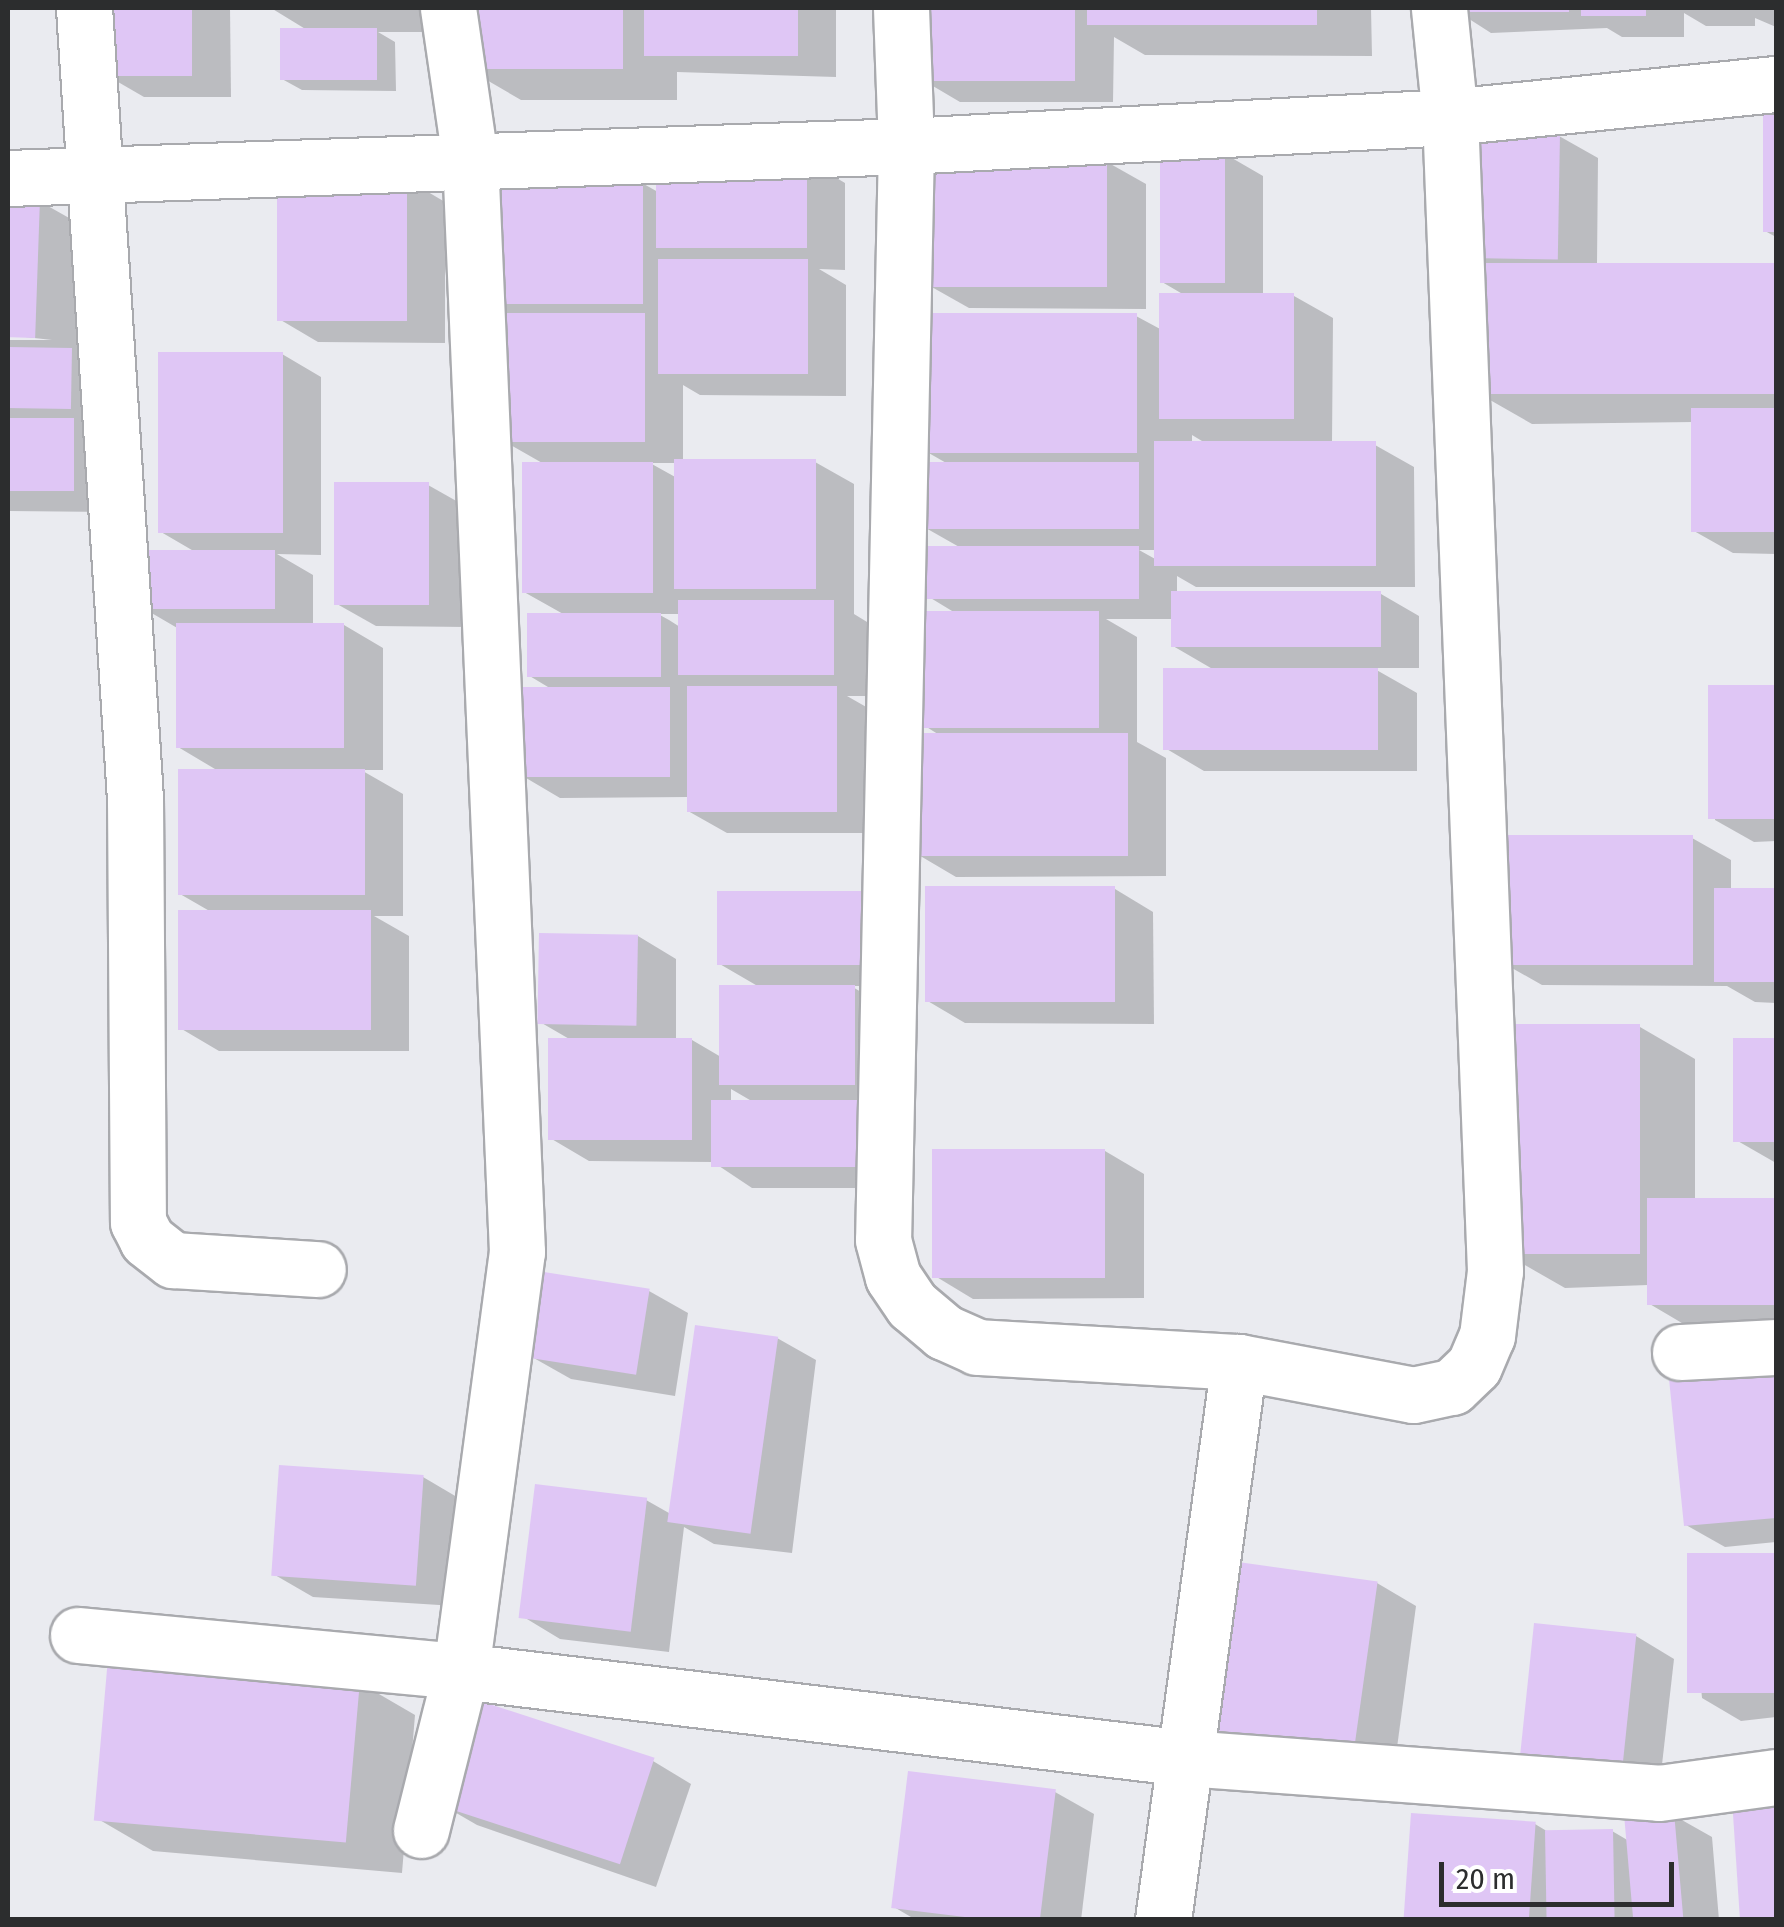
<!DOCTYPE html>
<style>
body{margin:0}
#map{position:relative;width:1784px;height:1927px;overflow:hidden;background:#eaebf0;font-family:"Fira Sans Condensed",sans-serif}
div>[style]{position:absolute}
.shadow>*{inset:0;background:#0003}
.building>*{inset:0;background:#dfc6f5;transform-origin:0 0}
.roads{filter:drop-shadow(2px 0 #a9aaae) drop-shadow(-2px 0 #a9aaae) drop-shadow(0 2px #a9aaae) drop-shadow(0 -2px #a9aaae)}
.street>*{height:55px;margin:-27.5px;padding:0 27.5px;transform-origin:27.5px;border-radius:27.5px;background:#fff}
span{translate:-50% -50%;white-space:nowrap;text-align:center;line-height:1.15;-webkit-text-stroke:9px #fff;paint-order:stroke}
.frame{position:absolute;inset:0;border:10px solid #2c2d2e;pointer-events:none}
.scale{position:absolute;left:1439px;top:1862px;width:235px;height:45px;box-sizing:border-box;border:5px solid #2c2d2e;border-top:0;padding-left:12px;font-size:30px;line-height:35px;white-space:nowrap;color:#2c2d2e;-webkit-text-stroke:8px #fff;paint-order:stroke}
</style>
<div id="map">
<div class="shadow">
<div style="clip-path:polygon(106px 8px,230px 8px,231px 97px,144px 97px,106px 75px)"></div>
<div style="clip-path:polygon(271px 8px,428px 8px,428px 32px,378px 32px,395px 42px,396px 91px,302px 90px,282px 79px,307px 30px)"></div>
<div style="clip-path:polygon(466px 8px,836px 8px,836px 77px,677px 72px,677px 100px,521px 100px,466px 68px)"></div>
<div style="clip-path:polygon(922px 8px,1371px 8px,1372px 56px,1145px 55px,1114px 37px,1113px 102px,960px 102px,921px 79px)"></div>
<div style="clip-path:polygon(1452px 8px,1776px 8px,1776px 27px,1755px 18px,1755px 26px,1706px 26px,1684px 13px,1684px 37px,1622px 37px,1607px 28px,1491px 33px)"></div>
<div style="clip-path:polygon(1776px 104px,1776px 237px,1765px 231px)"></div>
<div style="clip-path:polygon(1559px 136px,1598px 158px,1597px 265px,1776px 266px,1776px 554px,1733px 553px,1694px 531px,1694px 422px,1532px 424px,1476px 392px,1488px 265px,1473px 257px)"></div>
<div style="clip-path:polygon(evenodd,1225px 154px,1263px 176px,1263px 296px,1294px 296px,1333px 318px,1332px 444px,1375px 445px,1414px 467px,1415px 587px,1196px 587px,1177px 576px,1177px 595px,1381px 594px,1419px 616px,1419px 668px,1373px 668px,1417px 693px,1417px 771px,1204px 771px,1165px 748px,1216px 671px,1173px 646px,1174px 619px,1106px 619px,1137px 637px,1137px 742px,1166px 758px,1166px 876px,956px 877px,917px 854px,941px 736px,925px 726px,957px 614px,929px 597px,961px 548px,924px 527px,948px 464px,927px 452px,1136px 316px,1162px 330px,1186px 296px,1162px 282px,1225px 154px,1192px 435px,1207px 444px,1192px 444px,1192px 435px,1225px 154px,1139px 550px,1157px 550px,1157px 560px,1139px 550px)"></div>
<div style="clip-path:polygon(evenodd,806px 160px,845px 183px,845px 270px,819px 269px,846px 285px,846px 396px,700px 395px,683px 385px,683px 462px,815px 462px,854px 484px,854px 614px,872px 625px,871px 696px,847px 696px,875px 712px,874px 833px,727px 833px,688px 811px,689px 797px,560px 798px,521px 775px,553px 690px,528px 675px,565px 615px,524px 592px,544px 464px,502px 440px,510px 315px,487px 302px,642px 183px,658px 192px,806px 160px,650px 463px,677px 463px,677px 478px,650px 463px,806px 160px,658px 614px,680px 614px,680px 627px,669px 620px,658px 614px)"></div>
<div style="clip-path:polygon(1107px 162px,1146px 184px,1146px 309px,969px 308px,930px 286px)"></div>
<div style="clip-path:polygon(406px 179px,445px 202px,445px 343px,318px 342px,279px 319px)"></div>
<div style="clip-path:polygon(8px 201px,39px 201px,78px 223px,78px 354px,111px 372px,111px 512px,8px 511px,8px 340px,52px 340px,8px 335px)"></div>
<div style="clip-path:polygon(282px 354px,321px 377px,321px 555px,277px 554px,313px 575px,313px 625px,344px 625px,383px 648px,383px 770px,361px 770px,403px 794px,403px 916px,374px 916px,409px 936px,409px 1051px,219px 1051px,180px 1028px,213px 913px,180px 894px,220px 772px,178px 747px,179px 629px,143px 608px,197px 553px,161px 532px)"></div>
<div style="clip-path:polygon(428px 485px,467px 507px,467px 627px,376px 626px,337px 604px)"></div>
<div style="clip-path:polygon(1776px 688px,1776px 841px,1754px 842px,1715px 820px,1710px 691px)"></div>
<div style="clip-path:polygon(1692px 838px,1731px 860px,1731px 891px,1776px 891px,1776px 1003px,1755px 1002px,1727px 986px,1542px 985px,1503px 963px)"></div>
<div style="clip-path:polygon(1115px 889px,1153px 912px,1154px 1024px,965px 1023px,926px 1000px)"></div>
<div style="clip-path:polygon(evenodd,862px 893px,901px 986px,851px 986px,893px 1011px,905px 1188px,752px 1188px,713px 1162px,589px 1161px,550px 1138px,571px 1040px,540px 1022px,638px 936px,676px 959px,676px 1040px,692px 1040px,721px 1057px,761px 988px,718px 963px,862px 893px,731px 1089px,755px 1103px,731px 1103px,731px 1089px)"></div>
<div style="clip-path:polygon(1640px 1027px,1695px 1059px,1695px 1201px,1776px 1201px,1776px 1326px,1687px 1326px,1648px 1303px,1648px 1285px,1565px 1288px,1509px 1256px)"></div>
<div style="clip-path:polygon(1736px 1041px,1776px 1041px,1776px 1163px,1736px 1140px)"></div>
<div style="clip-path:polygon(1105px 1151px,1144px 1174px,1144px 1298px,973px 1299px,935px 1276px)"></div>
<div style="clip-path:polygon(649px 1291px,688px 1313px,675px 1396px,571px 1379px,532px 1357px)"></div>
<div style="clip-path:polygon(777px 1338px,816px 1360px,792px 1553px,714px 1544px,684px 1527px,669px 1652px,560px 1639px,522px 1616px,646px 1500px,676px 1517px)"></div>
<div style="clip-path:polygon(1776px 1371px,1776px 1542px,1725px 1547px,1686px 1525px)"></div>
<div style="clip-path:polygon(423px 1477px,462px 1500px,455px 1606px,313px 1597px,275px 1575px)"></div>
<div style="clip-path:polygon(1776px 1556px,1776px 1717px,1741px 1721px,1702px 1698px,1690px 1563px)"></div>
<div style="clip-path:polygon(1377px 1583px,1416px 1606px,1394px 1770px,1258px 1752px,1219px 1730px)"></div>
<div style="clip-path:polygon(1636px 1636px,1674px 1659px,1659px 1791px,1560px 1780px)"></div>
<div style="clip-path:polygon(360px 1683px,415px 1715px,402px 1873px,153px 1851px,98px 1819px)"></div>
<div style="clip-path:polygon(653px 1761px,691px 1784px,656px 1887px,477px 1825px,439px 1803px)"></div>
<div style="clip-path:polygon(1055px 1792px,1094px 1814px,1081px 1920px,916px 1920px,894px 1907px)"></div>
<div style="clip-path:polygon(1776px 1799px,1776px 1920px,1743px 1920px)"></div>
<div style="clip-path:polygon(1673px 1815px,1712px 1837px,1719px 1920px,1406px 1920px,1535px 1824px,1550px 1833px,1612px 1831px,1629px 1841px)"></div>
</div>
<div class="building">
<div style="left:104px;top:8px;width:88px;height:68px"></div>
<div style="left:464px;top:8px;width:159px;height:61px"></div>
<div style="left:644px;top:8px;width:154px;height:48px"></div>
<div style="left:919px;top:8px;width:156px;height:73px"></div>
<div style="left:1087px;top:8px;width:230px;height:17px"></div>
<div style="left:1450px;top:8px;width:119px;height:4px"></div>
<div style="left:1581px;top:8px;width:65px;height:8px"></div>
<div style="left:280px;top:28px;width:97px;height:52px"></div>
<div style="left:1763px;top:101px;width:13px;height:131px"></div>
<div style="left:1472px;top:132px;width:88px;height:126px;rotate:1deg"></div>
<div style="left:1160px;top:151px;width:65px;height:132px"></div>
<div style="left:656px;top:158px;width:151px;height:90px"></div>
<div style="left:928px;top:159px;width:179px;height:128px"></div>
<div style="left:277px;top:177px;width:130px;height:144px"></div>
<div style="left:485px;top:181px;width:158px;height:123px"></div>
<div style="left:8px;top:198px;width:32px;height:139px;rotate:2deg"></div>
<div style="left:658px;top:259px;width:150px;height:115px"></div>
<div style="left:1465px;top:263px;width:311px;height:131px"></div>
<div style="left:1159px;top:293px;width:135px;height:126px"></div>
<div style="left:499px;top:313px;width:146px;height:129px"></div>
<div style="left:924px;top:313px;width:213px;height:140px"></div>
<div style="left:8px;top:347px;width:64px;height:61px;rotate:1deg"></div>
<div style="left:158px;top:352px;width:125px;height:181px"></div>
<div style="left:1691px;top:408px;width:85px;height:124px"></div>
<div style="left:8px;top:418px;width:66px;height:73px"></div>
<div style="left:1154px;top:441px;width:222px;height:125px"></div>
<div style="left:674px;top:459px;width:142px;height:130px"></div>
<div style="left:522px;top:462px;width:131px;height:131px"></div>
<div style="left:922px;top:462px;width:217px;height:67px"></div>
<div style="left:334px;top:482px;width:95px;height:123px"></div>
<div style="left:927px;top:546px;width:212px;height:53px"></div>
<div style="left:141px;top:550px;width:134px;height:59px"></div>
<div style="left:1381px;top:591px;width:56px;height:210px;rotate:90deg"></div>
<div style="left:678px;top:600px;width:156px;height:75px"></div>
<div style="left:922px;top:611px;width:177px;height:117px"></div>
<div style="left:527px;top:613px;width:134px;height:64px"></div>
<div style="left:176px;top:623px;width:168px;height:125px"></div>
<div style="left:1163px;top:668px;width:215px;height:82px"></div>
<div style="left:1776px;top:685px;width:134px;height:68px;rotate:90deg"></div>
<div style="left:687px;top:686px;width:150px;height:126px"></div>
<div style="left:519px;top:687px;width:151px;height:90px"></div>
<div style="left:915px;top:733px;width:213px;height:123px"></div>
<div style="left:178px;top:769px;width:187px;height:126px"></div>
<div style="left:1693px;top:835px;width:130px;height:192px;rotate:90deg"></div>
<div style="left:925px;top:886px;width:190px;height:116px"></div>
<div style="left:1714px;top:888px;width:62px;height:94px"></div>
<div style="left:863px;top:891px;width:74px;height:146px;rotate:90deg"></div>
<div style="left:178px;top:910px;width:193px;height:120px"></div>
<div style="left:539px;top:933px;width:99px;height:91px;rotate:1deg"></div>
<div style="left:719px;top:985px;width:136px;height:100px"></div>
<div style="left:1640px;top:1024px;width:230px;height:140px;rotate:90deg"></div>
<div style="left:548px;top:1038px;width:144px;height:102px"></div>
<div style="left:1733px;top:1038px;width:43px;height:104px"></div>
<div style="left:711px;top:1100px;width:156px;height:67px"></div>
<div style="left:932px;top:1149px;width:173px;height:129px"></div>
<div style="left:1776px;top:1198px;width:107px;height:129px;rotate:90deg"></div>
<div style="left:544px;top:1272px;width:107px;height:87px;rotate:9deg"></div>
<div style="left:695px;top:1325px;width:84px;height:199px;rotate:8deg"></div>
<div style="clip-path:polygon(1776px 1369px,1776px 1518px,1684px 1526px,1669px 1379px)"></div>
<div style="left:279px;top:1465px;width:145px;height:111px;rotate:4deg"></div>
<div style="left:535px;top:1484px;width:113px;height:135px;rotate:7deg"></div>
<div style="left:1776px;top:1553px;width:140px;height:89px;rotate:90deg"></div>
<div style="left:1238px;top:1562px;width:141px;height:170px;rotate:8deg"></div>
<div style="left:1534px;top:1623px;width:103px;height:137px;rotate:6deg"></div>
<div style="left:108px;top:1658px;width:253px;height:163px;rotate:5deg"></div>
<div style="left:471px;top:1698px;width:193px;height:112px;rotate:18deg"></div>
<div style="left:908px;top:1771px;width:149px;height:138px;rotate:7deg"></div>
<div style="clip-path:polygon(1776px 1797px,1776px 1920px,1740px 1920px,1732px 1799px)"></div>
<div style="left:1674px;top:1812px;width:108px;height:50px;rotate:85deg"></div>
<div style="left:1411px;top:1813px;width:125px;height:107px;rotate:4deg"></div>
<div style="left:1613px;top:1829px;width:91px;height:68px;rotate:89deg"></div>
</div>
<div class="roads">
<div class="street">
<div style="left:84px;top:8px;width:793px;rotate:86.31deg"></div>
<div style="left:135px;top:799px;width:423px;rotate:89.6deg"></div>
<div style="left:138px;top:1222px;width:20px;rotate:63deg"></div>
<div style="left:147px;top:1240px;width:33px;rotate:38deg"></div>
<div style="left:173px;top:1260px;width:145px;rotate:3.6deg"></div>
<div style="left:901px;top:8px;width:138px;rotate:87.9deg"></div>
<div style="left:906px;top:146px;width:1094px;rotate:91.2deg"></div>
<div style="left:883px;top:1240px;width:38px;rotate:75deg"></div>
<div style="left:893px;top:1277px;width:34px;rotate:56deg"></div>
<div style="left:912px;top:1305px;width:42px;rotate:40.2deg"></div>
<div style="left:944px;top:1332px;width:36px;rotate:24deg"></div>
<div style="left:977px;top:1347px;width:262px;rotate:3.3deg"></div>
<div style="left:1239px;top:1362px;width:563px;rotate:97.76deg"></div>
<div style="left:8px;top:178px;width:899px;rotate:-2.04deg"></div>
<div style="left:906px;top:146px;width:545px;rotate:-3.05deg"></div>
<div style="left:1450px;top:117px;width:328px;rotate:-5.8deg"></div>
<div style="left:1680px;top:1352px;width:96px;rotate:-3deg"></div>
<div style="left:1239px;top:1362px;width:177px;rotate:10.7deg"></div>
<div style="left:1413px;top:1395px;width:40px;rotate:-12deg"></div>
<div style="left:1452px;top:1387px;width:30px;rotate:-44deg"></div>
<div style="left:1474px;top:1366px;width:33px;rotate:-67deg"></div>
<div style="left:1487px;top:1336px;width:65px;rotate:-83deg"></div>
<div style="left:1495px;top:1271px;width:1155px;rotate:-92.23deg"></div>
<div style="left:1450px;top:117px;width:110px;rotate:-95.8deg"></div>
<div style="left:78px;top:1635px;width:385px;rotate:5.4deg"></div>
<div style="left:461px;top:1671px;width:730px;rotate:6.84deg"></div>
<div style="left:1186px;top:1758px;width:474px;rotate:4.2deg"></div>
<div style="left:1659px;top:1793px;width:118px;rotate:-7.8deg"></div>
<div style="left:421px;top:1830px;width:164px;rotate:-75.9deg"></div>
<div style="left:461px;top:1671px;width:423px;rotate:-82.4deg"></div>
<div style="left:517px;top:1252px;width:1094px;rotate:-92.46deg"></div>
<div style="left:470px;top:159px;width:153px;rotate:-98.3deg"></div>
</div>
</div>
<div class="frame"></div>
<div class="scale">20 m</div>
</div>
